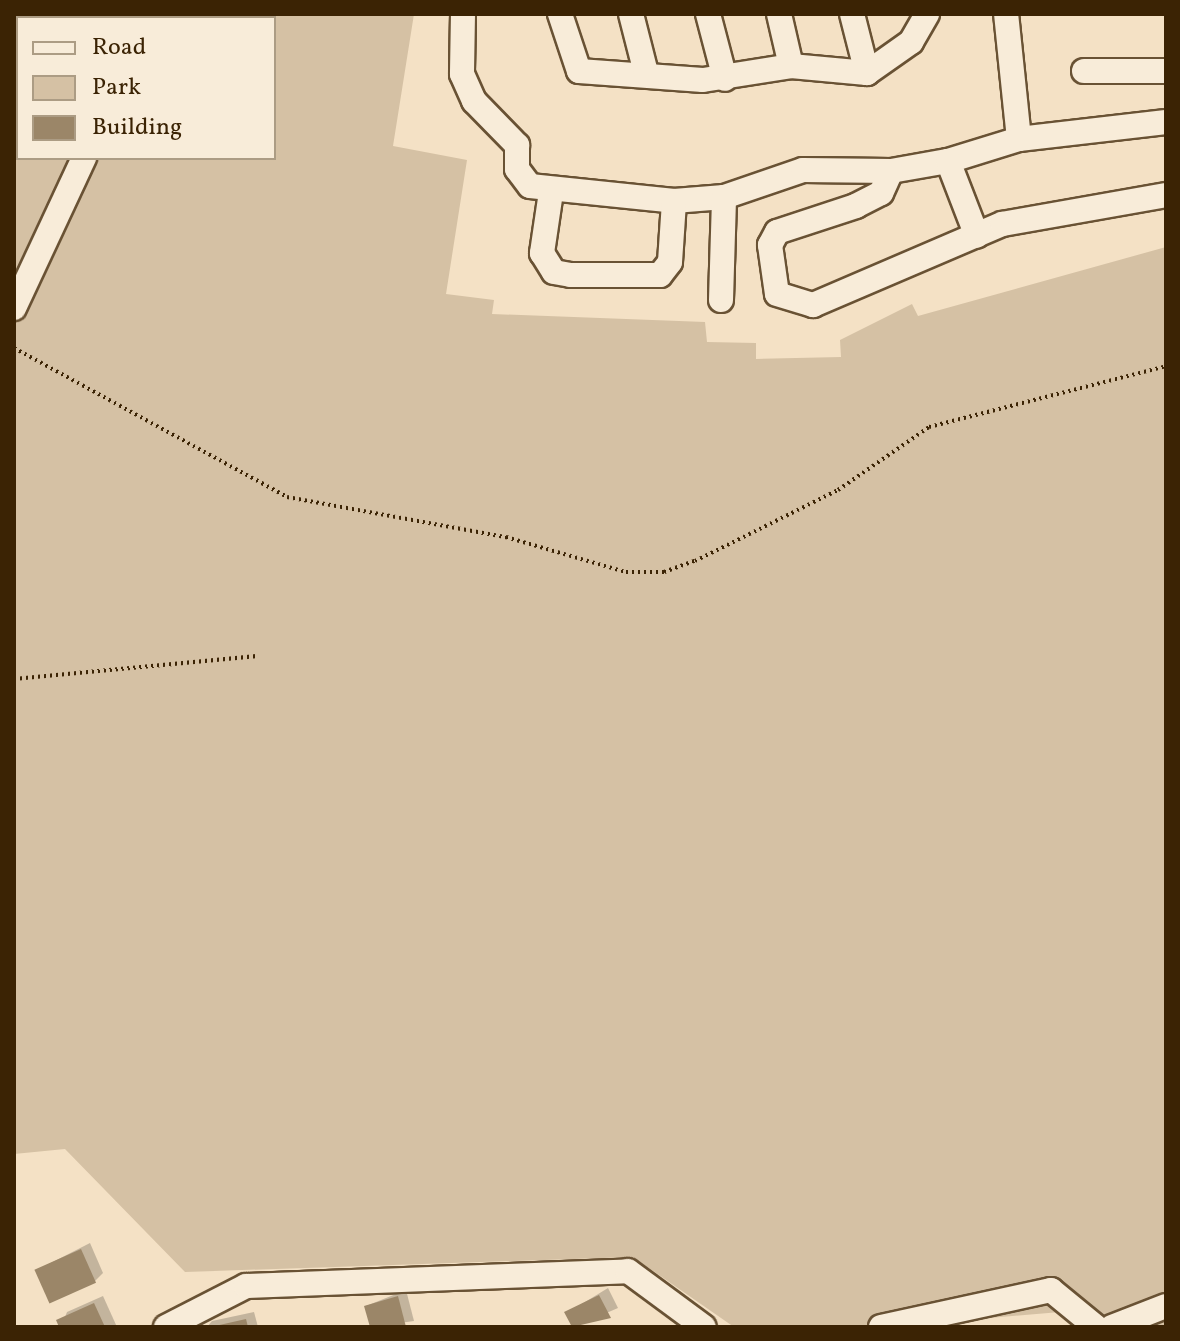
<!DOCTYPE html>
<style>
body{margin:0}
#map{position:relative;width:1180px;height:1341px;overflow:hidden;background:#f4e1c5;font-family:Vollkorn,serif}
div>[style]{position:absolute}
.green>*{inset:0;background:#d5c1a4}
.shadow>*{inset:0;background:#0003}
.building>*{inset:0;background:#9b8668;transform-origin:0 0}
.path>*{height:4px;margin-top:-2px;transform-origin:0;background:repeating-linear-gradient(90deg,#3b2304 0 2px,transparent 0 6px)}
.roads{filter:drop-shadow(2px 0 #695234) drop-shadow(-2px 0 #695234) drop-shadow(0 2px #695234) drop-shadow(0 -2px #695234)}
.minor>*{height:24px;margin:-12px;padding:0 12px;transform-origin:12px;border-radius:12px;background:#f8ecd9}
span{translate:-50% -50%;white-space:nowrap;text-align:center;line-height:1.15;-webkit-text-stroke:7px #f8ecd9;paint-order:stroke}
.frame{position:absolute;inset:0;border:16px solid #3b2304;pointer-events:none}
.legend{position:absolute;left:16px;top:16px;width:260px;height:144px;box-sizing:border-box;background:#f8ecd9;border:2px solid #ac9c84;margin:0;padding:10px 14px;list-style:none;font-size:24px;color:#3b2304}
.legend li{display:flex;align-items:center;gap:16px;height:40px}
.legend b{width:40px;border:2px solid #ac9c84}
</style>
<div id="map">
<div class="green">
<div style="clip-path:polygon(evenodd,14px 14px,414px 14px,393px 146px,467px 160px,446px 294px,494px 300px,492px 314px,705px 322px,707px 342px,756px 343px,756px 359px,841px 357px,840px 340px,912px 304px,918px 316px,1166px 247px,1166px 1327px,1092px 1327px,1060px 1312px,885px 1327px,734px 1327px,633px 1257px,185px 1272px,65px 1149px,14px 1154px,14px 14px,18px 18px,274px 18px,274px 158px,18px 158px,18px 18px)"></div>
</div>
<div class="shadow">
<div style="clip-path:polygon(90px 1243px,103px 1273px,95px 1281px,37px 1270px)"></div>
<div style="clip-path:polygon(608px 1288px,618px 1308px,574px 1327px,567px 1313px)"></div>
<div style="clip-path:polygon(406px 1290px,414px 1321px,372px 1327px,366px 1306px)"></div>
<div style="clip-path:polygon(103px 1296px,117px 1327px,61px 1327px,67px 1312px)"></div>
<div style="clip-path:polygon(254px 1312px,258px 1327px,207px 1327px,212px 1321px)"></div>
</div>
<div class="building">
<div style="left:81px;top:1249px;width:37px;height:51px;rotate:66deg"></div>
<div style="clip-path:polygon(599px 1295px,611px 1318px,572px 1327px,564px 1312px)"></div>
<div style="clip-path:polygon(398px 1296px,406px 1327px,370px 1327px,364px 1306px)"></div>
<div style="clip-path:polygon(94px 1303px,105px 1327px,59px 1327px,56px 1320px)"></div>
<div style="clip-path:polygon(246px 1319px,248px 1327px,215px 1327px,215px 1326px)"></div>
</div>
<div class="path">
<div style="left:14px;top:84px;width:4px"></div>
<div style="left:14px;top:348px;width:311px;rotate:28.6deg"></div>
<div style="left:287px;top:497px;width:223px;rotate:10.4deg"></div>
<div style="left:506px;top:537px;width:125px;rotate:16.3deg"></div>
<div style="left:626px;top:572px;width:38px"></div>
<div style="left:664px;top:572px;width:33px;rotate:-20deg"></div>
<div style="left:695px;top:561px;width:160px;rotate:-26.4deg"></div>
<div style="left:838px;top:490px;width:111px;rotate:-34.7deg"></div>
<div style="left:929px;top:427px;width:245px;rotate:-14.4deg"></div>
<div style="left:14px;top:679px;width:244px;rotate:-5.4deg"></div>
</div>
<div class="roads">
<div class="minor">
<div style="left:463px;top:14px;width:60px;rotate:91deg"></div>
<div style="left:462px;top:74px;width:30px;rotate:66deg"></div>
<div style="left:474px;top:101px;width:62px;rotate:45.7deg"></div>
<div style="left:517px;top:145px;width:24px;rotate:90deg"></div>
<div style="left:517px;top:169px;width:21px;rotate:53deg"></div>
<div style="left:530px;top:186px;width:145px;rotate:5.9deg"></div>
<div style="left:674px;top:201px;width:50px;rotate:-4.6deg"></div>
<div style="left:724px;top:197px;width:83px;rotate:-18.9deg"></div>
<div style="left:803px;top:170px;width:88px;rotate:0.7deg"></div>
<div style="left:891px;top:171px;width:58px;rotate:-10deg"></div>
<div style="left:948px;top:161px;width:74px;rotate:-17.2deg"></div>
<div style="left:1019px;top:139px;width:126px;rotate:-95.9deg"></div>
<div style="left:560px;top:14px;width:60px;rotate:71.6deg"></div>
<div style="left:579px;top:71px;width:124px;rotate:4.2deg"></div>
<div style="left:703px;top:80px;width:89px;rotate:-9deg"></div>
<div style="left:791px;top:66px;width:76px;rotate:5.3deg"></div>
<div style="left:867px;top:73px;width:54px;rotate:-35.2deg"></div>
<div style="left:911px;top:42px;width:32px;rotate:-60deg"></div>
<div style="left:631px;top:14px;width:61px;rotate:75.7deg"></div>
<div style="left:708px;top:14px;width:67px;rotate:75.3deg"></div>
<div style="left:779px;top:14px;width:53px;rotate:77deg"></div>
<div style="left:852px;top:14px;width:61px;rotate:75.7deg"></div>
<div style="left:162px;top:18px;width:5px;rotate:-53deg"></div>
<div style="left:1084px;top:71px;width:82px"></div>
<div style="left:1019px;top:139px;width:148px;rotate:-6.6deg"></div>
<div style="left:948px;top:161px;width:80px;rotate:68.9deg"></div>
<div style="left:891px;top:171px;width:24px;rotate:114deg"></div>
<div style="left:881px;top:193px;width:28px;rotate:153deg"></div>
<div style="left:856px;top:206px;width:83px;rotate:161.8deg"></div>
<div style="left:777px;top:232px;width:15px;rotate:118deg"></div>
<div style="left:770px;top:245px;width:49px;rotate:81.9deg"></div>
<div style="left:777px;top:294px;width:38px;rotate:17deg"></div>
<div style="left:813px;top:305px;width:206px;rotate:-23.2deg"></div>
<div style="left:1002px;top:224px;width:167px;rotate:-10deg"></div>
<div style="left:551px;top:192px;width:62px;rotate:98.4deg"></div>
<div style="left:542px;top:253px;width:22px;rotate:58deg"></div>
<div style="left:554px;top:272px;width:17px;rotate:10deg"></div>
<div style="left:571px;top:275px;width:89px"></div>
<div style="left:660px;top:275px;width:16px;rotate:-52deg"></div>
<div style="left:670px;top:262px;width:61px;rotate:-86.2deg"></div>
<div style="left:721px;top:300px;width:103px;rotate:-88.3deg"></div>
<div style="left:14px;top:308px;width:166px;rotate:-65deg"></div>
<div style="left:166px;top:1327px;width:90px;rotate:-27.1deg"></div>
<div style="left:246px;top:1286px;width:382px;rotate:-2.2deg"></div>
<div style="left:628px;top:1271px;width:94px;rotate:36.4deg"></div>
<div style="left:881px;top:1327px;width:174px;rotate:-12.3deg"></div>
<div style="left:1051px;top:1290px;width:58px;rotate:39.4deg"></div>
<div style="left:1112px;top:1327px;width:58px;rotate:-21.3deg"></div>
</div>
</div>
<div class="frame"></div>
<ul class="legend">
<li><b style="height:10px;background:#f8ecd9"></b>Road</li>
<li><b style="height:22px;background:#d5c1a4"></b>Park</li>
<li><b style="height:22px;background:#9b8668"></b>Building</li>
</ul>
</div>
